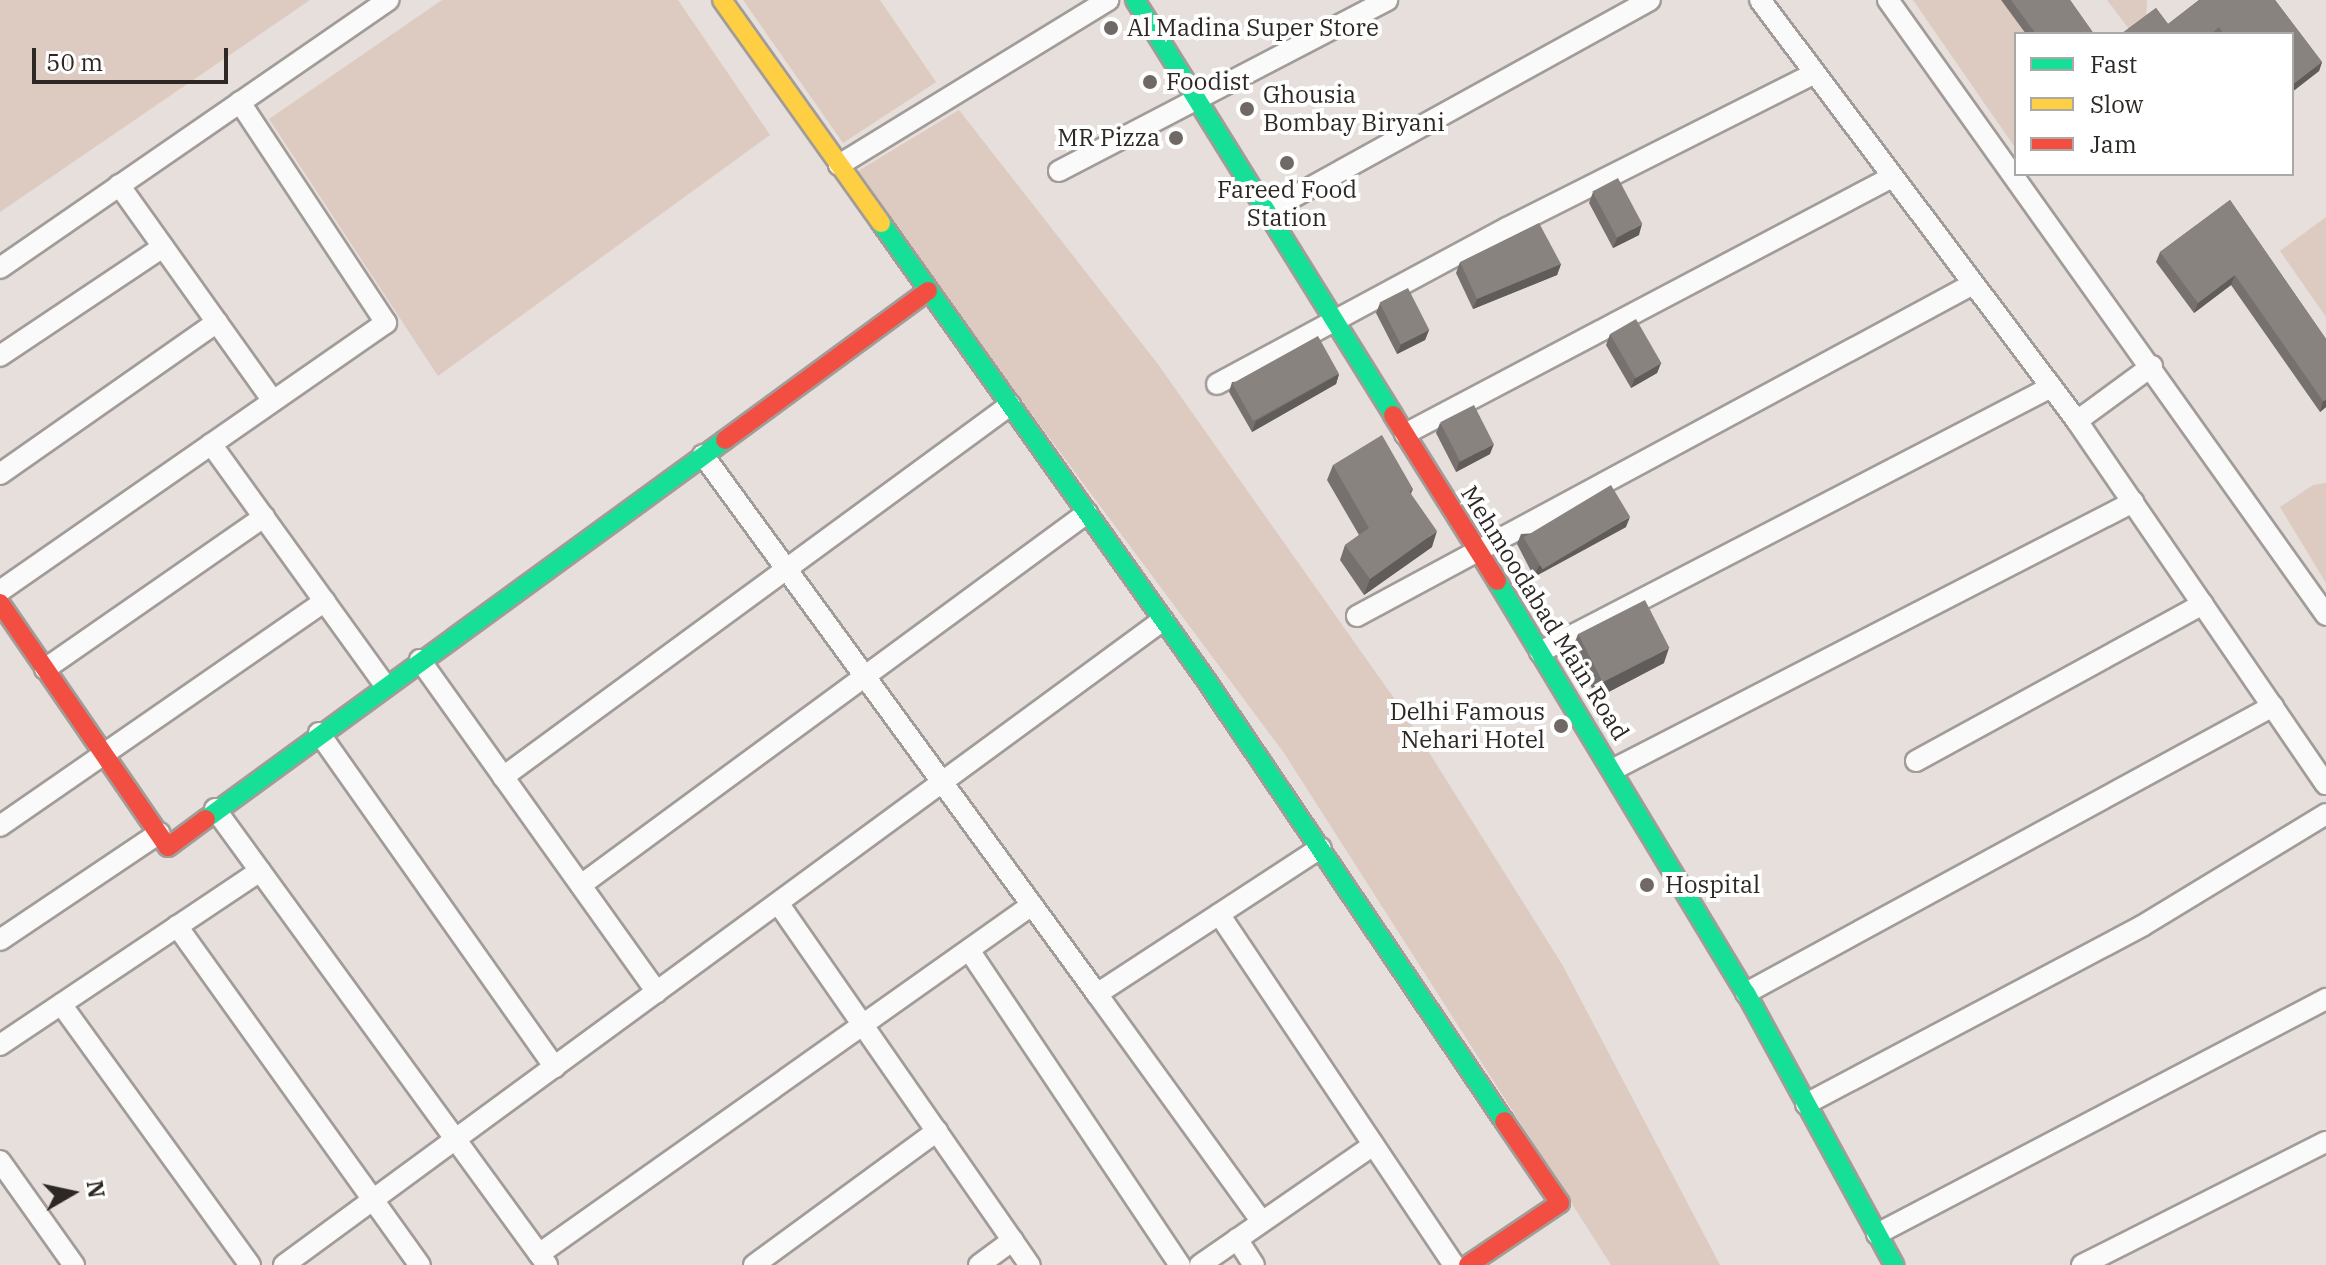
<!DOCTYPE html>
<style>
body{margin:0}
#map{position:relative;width:2326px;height:1265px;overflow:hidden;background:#e7dfdb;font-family:"IBM Plex Serif",serif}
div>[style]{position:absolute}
.green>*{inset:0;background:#ddcac1}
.roads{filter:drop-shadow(2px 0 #a29c99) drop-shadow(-2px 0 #a29c99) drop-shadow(0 2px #a29c99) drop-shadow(0 -2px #a29c99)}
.street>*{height:20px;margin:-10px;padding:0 10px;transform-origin:10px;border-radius:10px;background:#fbfafa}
.fast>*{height:18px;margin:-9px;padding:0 9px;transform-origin:9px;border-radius:9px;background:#16e098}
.slow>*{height:18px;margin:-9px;padding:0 9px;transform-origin:9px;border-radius:9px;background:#ffcf43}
.jam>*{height:18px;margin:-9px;padding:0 9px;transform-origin:9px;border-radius:9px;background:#f24e42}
.wall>*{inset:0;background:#76716e}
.shaded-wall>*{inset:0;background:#605c5a}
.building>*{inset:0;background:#898380;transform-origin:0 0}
.dots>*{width:22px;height:22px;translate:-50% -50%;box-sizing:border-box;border:4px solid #fff;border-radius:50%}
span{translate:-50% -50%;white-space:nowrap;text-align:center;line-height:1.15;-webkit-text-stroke:8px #fff;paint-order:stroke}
.poi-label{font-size:24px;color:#2e2825}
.left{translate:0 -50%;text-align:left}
.right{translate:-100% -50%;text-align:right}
.street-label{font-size:24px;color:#2e2825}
.legend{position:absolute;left:2014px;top:32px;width:280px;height:144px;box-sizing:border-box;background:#fff;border:2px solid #aba9a8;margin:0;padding:10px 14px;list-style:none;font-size:24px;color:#2e2825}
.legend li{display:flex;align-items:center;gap:16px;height:40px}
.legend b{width:40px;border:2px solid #aba9a8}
.north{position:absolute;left:32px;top:1153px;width:80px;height:80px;-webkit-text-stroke:6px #fff;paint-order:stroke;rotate:81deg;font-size:22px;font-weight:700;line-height:32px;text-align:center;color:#2e2825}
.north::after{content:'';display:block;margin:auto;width:28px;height:36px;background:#2e2825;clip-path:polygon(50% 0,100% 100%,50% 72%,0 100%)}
.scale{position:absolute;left:32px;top:48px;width:196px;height:36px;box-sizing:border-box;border:4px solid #2e2825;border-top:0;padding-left:10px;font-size:24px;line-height:28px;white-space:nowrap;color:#2e2825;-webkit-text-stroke:6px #fff;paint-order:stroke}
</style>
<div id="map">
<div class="green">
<div style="clip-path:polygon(0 0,310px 0,0 212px)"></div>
<div style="clip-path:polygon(442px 0,678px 0,770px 135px,438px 376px,269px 119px)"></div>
<div style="clip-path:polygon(743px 0,880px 0,936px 82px,843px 143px)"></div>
<div style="clip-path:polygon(1913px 0,2001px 0,2026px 34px,2016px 34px,2016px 149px)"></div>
<div style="clip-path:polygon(2107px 0,2147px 0,2146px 22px,2132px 33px)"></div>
<div style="clip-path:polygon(959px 110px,1157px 363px,1403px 711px,1563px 966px,1720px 1265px,1611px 1265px,1284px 753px,853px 174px)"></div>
<div style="clip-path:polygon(2326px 217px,2326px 317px,2280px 251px)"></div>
<div style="clip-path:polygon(2326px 483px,2326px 583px,2280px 507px,2313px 485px)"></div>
</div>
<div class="roads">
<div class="street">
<div style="left:1760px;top:0;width:527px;rotate:53.02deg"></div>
<div style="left:2077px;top:421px;width:440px;rotate:55.6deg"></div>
<div style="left:1888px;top:0;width:755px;rotate:54.54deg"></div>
<div style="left:839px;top:165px;width:316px;rotate:-31.5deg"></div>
<div style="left:1059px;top:171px;width:370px;rotate:-27.5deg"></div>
<div style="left:119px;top:185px;width:265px;rotate:54.5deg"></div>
<div style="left:1268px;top:211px;width:436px;rotate:-28.9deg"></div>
<div style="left:0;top:268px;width:472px;rotate:-34.6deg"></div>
<div style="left:0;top:356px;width:196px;rotate:-33.8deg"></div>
<div style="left:1217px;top:384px;width:329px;rotate:-28.3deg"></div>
<div style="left:1507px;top:228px;width:343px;rotate:-26.7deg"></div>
<div style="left:2077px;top:421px;width:93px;rotate:-36.3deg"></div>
<div style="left:1405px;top:434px;width:551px;rotate:-27.82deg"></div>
<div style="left:211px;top:444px;width:297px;rotate:54.2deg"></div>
<div style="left:703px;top:455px;width:668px;rotate:53.83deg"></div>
<div style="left:1097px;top:994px;width:267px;rotate:-33.2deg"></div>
<div style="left:0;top:474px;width:265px;rotate:-35deg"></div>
<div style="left:0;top:591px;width:470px;rotate:-34.8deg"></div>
<div style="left:386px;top:323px;width:265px;rotate:-123.5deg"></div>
<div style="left:1357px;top:616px;width:700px;rotate:-28.32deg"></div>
<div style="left:1540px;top:652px;width:576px;rotate:-27.41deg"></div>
<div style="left:420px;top:660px;width:408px;rotate:54.5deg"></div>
<div style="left:45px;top:669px;width:267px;rotate:-34.8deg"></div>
<div style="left:319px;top:733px;width:409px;rotate:54.8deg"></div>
<div style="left:1916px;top:761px;width:327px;rotate:-28.7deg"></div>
<div style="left:1614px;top:769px;width:584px;rotate:-27.22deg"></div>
<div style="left:503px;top:777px;width:629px;rotate:-36.27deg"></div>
<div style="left:215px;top:809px;width:564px;rotate:53.94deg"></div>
<div style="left:0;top:826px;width:395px;rotate:-34.7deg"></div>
<div style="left:581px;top:885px;width:628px;rotate:-36.32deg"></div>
<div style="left:778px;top:903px;width:441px;rotate:55.2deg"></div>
<div style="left:1219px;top:914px;width:422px;rotate:56.2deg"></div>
<div style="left:177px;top:926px;width:417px;rotate:54.4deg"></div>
<div style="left:0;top:940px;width:192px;rotate:-33.9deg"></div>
<div style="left:969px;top:950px;width:379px;rotate:56.2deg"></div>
<div style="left:1746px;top:993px;width:600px;rotate:-28.57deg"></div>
<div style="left:1097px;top:994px;width:281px;rotate:54.1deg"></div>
<div style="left:61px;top:1004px;width:322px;rotate:54.1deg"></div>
<div style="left:0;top:1045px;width:313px;rotate:-33.8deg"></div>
<div style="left:1806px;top:1104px;width:380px;rotate:-27.9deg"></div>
<div style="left:2142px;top:926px;width:215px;rotate:-31.3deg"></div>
<div style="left:0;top:1161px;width:128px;rotate:54.6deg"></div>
<div style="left:1877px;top:1234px;width:507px;rotate:-27.63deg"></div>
<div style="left:1237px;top:1239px;width:31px;rotate:57deg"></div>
<div style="left:539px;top:1254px;width:604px;rotate:-35.3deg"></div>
<div style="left:284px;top:1265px;width:1090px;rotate:-36.27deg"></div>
<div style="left:754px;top:1265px;width:227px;rotate:-36.2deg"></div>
<div style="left:979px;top:1265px;width:42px;rotate:-36.3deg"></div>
<div style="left:1200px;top:1265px;width:211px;rotate:-34.7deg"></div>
<div style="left:2082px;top:1265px;width:273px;rotate:-26.8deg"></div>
</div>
<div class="fast">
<div style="left:1135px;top:0;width:489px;rotate:58.1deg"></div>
<div style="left:881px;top:223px;width:557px;rotate:54.57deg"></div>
<div style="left:1204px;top:677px;width:536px;rotate:55.95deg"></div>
<div style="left:1497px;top:581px;width:481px;rotate:58.9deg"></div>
<div style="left:1746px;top:993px;width:310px;rotate:61.4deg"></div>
<div style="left:206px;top:819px;width:643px;rotate:-36.14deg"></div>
</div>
<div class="slow">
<div style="left:722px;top:0;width:274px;rotate:54.5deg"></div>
</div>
<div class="jam">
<div style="left:1393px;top:415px;width:196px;rotate:57.9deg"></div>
<div style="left:725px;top:440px;width:252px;rotate:-36.3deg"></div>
<div style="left:0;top:603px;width:296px;rotate:55.5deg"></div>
<div style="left:168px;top:847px;width:47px;rotate:-36.4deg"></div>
<div style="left:1468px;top:1265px;width:111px;rotate:-34deg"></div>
<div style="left:1560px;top:1203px;width:99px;rotate:-124.3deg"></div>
</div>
</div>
<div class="wall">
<div style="clip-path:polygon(2001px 0,2070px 0,2094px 34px,2026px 34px)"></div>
<div style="clip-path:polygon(2199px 0,2275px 0,2322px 62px,2319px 71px,2292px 92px,2292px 34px,2121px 34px,2156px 8px,2168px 24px)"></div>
<div style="clip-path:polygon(1593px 192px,1639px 235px,1613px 248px,1589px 203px)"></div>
<div style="clip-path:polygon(2230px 200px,2326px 339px,2326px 407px,2320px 412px,2231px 285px,2194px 313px,2156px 262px,2160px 252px)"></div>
<div style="clip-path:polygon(1460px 262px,1561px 264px,1557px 275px,1473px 309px,1456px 273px)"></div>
<div style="clip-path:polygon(1380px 303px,1429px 330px,1425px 340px,1397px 354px,1376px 313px)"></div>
<div style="clip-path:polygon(1610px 334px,1661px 363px,1657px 373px,1631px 388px,1606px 345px)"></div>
<div style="clip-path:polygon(1339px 374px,1336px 384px,1252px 432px,1229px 392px,1232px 382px)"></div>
<div style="clip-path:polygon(1440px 423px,1490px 454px,1456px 472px,1436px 433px)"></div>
<div style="clip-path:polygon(1333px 465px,1413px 489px,1411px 494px,1432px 547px,1364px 595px,1340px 560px,1345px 545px,1359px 535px,1327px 480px)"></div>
<div style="clip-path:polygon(1626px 527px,1534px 577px,1517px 544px,1521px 534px)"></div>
<div style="clip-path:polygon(1578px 634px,1664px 663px,1597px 698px,1572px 650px)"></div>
</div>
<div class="shaded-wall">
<div style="clip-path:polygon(2322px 62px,2319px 71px,2292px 92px,2292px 85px)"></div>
<div style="clip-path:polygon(1642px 224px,1639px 235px,1613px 248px,1617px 238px)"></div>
<div style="clip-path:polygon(1561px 264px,1557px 275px,1473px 309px,1477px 299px)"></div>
<div style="clip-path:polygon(2235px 275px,2231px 285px,2194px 313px,2198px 303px)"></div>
<div style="clip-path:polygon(1429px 330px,1425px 340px,1397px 354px,1401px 344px)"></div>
<div style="clip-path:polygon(1661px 363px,1657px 373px,1631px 388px,1635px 378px)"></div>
<div style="clip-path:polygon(1339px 374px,1336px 384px,1252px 432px,1256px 421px)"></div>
<div style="clip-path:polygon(2326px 400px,2326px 407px,2320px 412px,2323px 401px)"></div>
<div style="clip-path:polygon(1494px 444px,1490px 454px,1456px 472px,1459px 462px)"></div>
<div style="clip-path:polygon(1630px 517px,1626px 527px,1534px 577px,1538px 567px)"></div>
<div style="clip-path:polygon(1437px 531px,1432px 547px,1364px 595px,1370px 579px)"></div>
<div style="clip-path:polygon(1669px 648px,1664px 663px,1597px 698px,1602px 682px)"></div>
</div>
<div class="building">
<div style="clip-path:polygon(2011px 0,2070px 0,2094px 34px,2036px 34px)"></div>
<div style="clip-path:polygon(2199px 0,2275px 0,2322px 62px,2292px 85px,2292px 34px,2224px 34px,2219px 27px,2211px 34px,2121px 34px,2156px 8px,2168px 24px)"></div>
<div style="left:1618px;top:178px;width:52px;height:29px;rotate:62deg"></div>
<div style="clip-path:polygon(2230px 200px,2326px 339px,2326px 400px,2323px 401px,2235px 275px,2198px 303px,2160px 252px)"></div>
<div style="clip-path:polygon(1539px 223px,1561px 264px,1477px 299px,1460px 262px)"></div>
<div style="left:1408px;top:288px;width:47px;height:32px;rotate:63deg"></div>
<div style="left:1636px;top:319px;width:51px;height:30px;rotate:60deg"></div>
<div style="left:1318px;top:336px;width:43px;height:98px;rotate:61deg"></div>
<div style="left:1474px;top:405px;width:44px;height:38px;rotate:63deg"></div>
<div style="clip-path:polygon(1382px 435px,1413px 489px,1409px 491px,1437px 531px,1370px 579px,1345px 545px,1369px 528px,1333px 465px)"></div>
<div style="left:1611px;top:485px;width:37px;height:102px;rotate:59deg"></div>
<div style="left:1645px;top:600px;width:54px;height:75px;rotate:63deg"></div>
</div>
<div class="dots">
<div style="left:1111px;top:28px;background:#6f6865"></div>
<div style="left:1150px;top:82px;background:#6f6865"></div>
<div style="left:1247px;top:109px;background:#6f6865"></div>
<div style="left:1176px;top:138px;background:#6f6865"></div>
<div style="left:1287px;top:163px;background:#6f6865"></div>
<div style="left:1561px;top:726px;background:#6f6865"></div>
<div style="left:1647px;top:885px;background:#6f6865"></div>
</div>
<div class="poi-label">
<span class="left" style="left:1127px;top:28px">Al Madina Super Store</span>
<span class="left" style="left:1166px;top:82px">Foodist</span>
<span class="left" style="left:1263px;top:109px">Ghousia<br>Bombay Biryani</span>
<span class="right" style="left:1160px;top:138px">MR Pizza</span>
<span style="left:1287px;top:204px">Fareed Food<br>Station</span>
<span class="right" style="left:1545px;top:726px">Delhi Famous<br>Nehari Hotel</span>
<span class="left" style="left:1665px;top:885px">Hospital</span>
</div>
<div class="street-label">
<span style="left:1545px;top:613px;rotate:58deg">Mehmoodabad Main Road</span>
</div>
<ul class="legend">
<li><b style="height:10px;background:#16e098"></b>Fast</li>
<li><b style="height:10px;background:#ffcf43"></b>Slow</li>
<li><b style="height:10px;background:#f24e42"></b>Jam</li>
</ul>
<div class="north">N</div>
<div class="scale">50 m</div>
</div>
